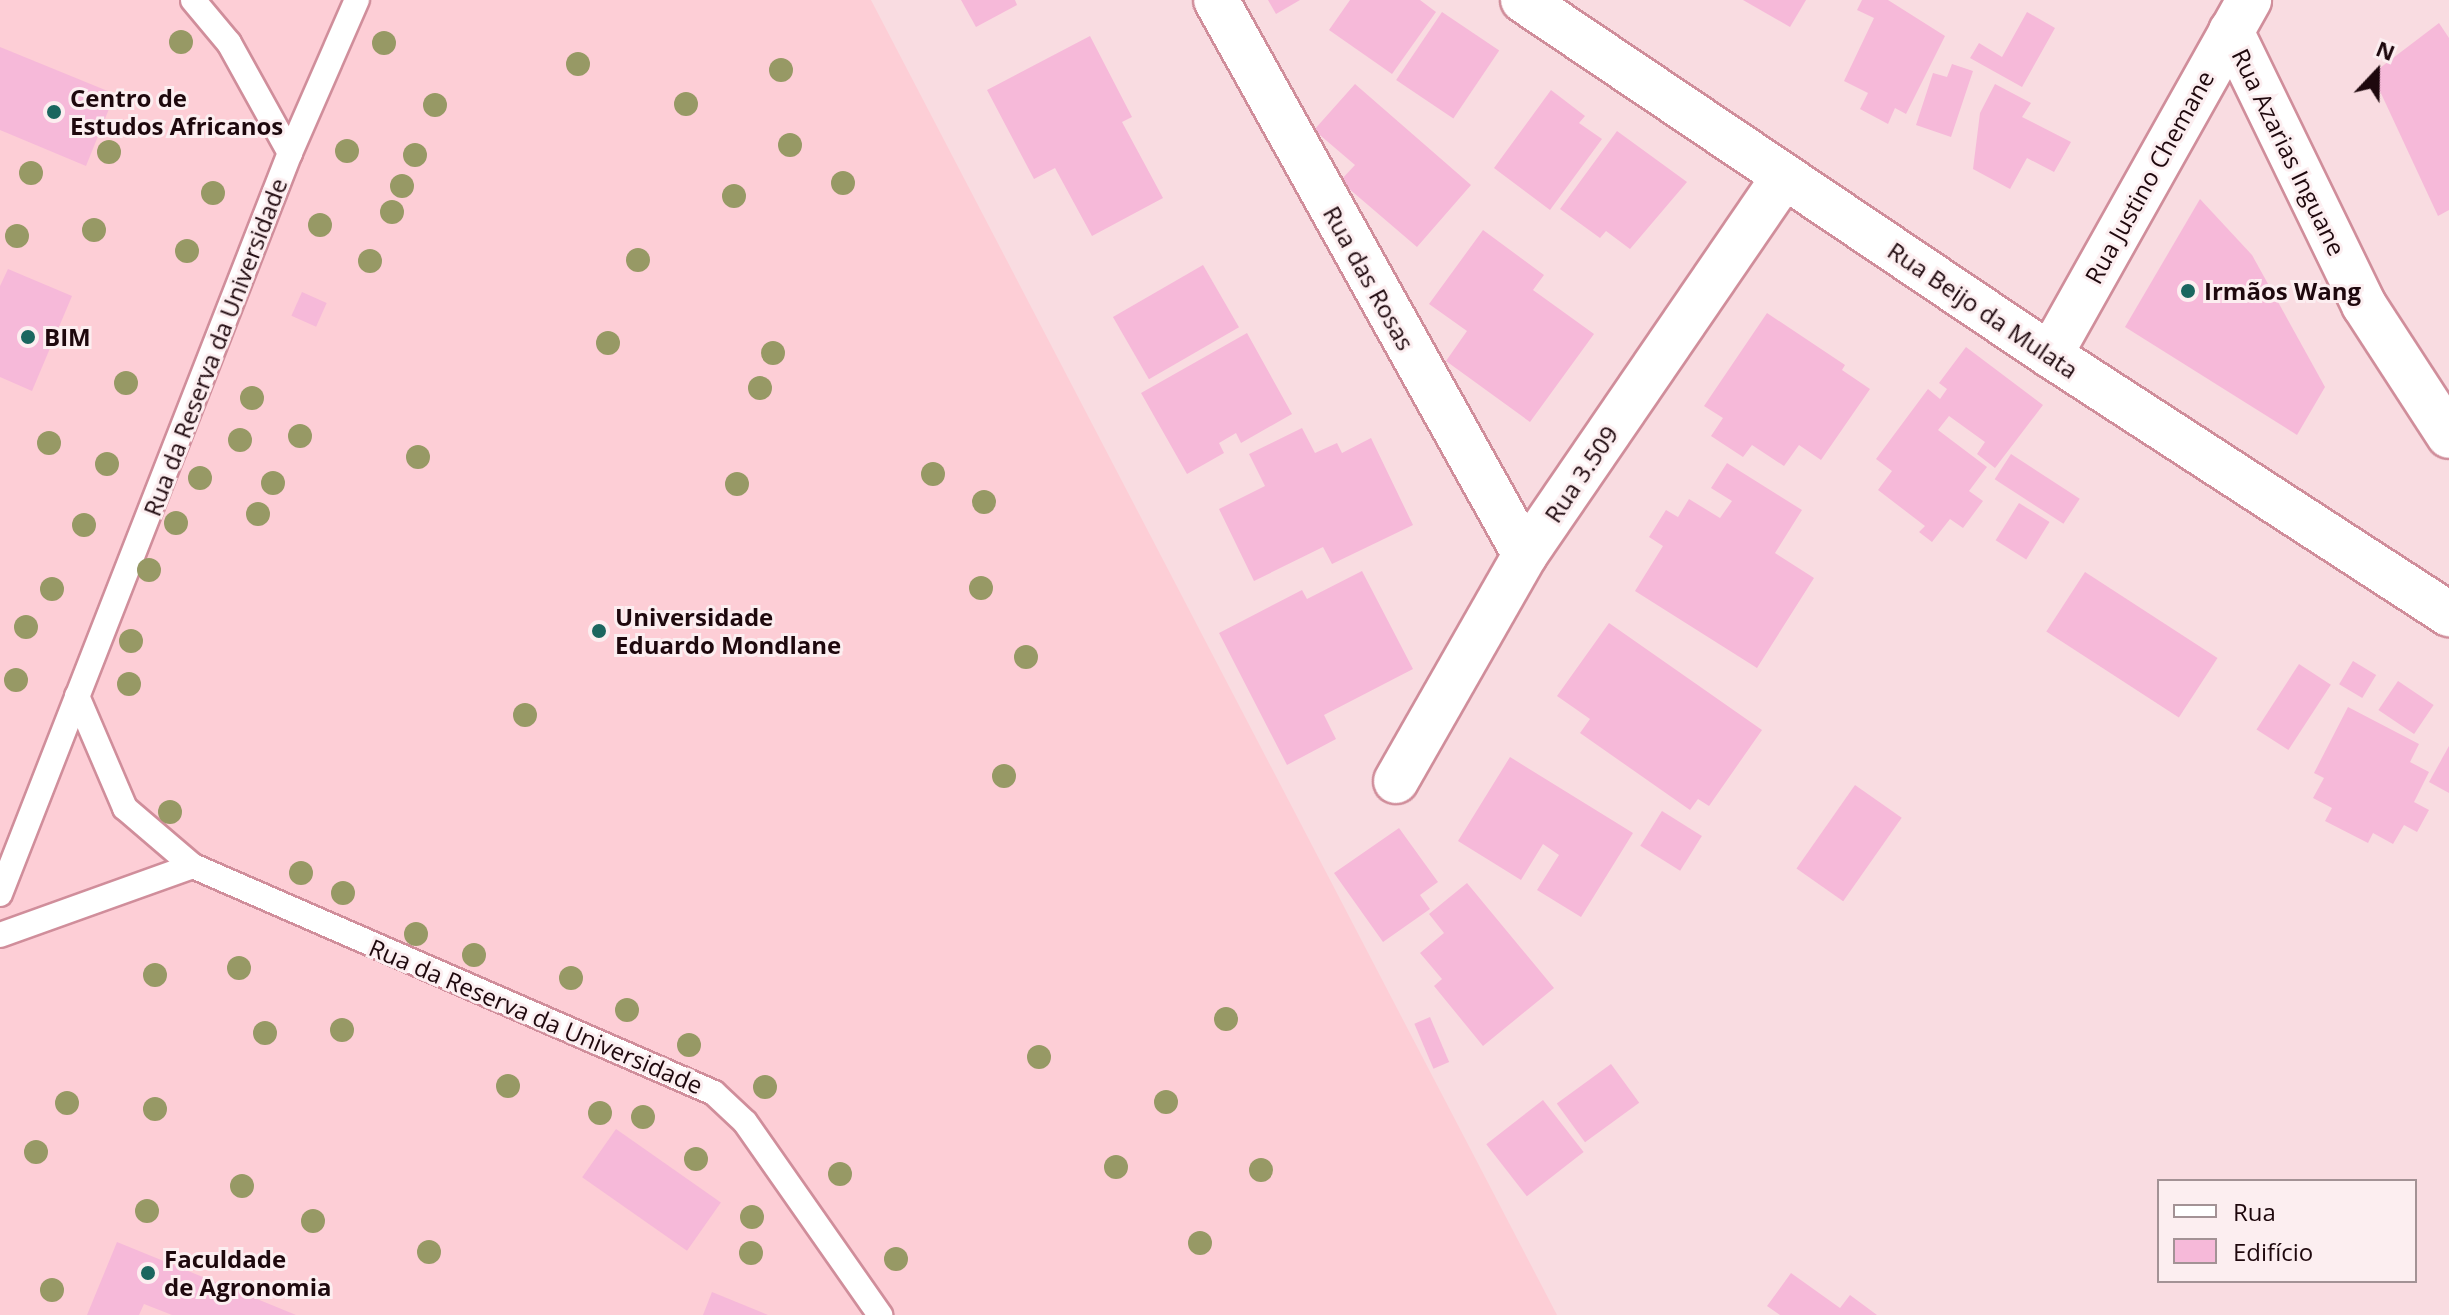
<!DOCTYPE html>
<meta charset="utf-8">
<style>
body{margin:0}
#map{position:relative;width:2449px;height:1315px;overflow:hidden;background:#f9dce1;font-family:"Open Sans",sans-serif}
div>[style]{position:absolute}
.built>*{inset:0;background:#fdced6}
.building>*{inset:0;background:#f6b9d9;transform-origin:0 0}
.roads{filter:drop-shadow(2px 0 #d08e9b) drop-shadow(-2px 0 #d08e9b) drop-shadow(0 2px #d08e9b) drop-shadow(0 -2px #d08e9b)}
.lane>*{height:24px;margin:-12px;padding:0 12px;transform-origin:12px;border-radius:12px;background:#fff}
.street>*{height:44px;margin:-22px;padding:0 22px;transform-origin:22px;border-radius:22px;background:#fff}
.trees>*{width:24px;height:24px;margin:-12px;border-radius:50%;background:#979965}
.dots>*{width:22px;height:22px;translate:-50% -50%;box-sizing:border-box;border:4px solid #fceef0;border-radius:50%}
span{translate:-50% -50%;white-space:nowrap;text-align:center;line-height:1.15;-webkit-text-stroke:6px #fceef0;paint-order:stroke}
.poi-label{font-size:24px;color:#1e080d;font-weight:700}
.left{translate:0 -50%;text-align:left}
.street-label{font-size:24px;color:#1e080d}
.legend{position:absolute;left:2157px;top:1179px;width:260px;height:104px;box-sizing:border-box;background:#fceef0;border:2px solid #a39295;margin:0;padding:10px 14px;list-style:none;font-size:24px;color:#1e080d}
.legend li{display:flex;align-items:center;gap:16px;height:40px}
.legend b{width:40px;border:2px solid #a39295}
.north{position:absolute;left:2337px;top:32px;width:80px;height:80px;-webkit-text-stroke:6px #fceef0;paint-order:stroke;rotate:22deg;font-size:22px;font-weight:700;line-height:32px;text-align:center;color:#1e080d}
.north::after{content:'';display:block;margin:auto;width:28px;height:36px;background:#1e080d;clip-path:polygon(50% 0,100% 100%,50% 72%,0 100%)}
</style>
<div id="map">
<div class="built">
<div style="clip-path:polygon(0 0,871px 0,1557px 1315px,0 1315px)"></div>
</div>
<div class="building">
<div style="clip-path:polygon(961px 0,1015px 0,1017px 5px,976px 27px)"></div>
<div style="clip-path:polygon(1268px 0,1300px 0,1276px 14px)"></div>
<div style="clip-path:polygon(1350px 0,1420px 0,1436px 12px,1392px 74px,1329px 30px)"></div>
<div style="clip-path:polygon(1743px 0,1806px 0,1790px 27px)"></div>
<div style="clip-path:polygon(1862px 0,1888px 0,1945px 36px,1906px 114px,1895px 108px,1888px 124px,1860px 109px,1868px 93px,1844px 81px,1874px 18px,1857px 10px)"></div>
<div style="left:1442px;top:12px;width:69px;height:82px;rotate:34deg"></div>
<div style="clip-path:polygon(2027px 12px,2055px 28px,2022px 87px,1970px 58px,1979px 43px,2002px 57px)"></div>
<div style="clip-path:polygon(2439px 23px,2449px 38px,2449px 210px,2438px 216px,2372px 74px)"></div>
<div style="clip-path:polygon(1090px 36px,1132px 117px,1122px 122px,1163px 198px,1092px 236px,1055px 168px,1034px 179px,987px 90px)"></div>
<div style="clip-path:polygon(0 47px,115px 94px,86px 166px,0 130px)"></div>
<div style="clip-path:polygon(1952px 64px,1973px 71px,1951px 137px,1916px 125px,1933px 73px,1947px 77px)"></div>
<div style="clip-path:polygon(1355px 84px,1471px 185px,1417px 247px,1340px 181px,1355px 165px,1314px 130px)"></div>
<div style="clip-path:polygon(1995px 84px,2031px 103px,2022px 117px,2071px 142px,2054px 172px,2027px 158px,2010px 189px,1973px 169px,1980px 113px)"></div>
<div style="clip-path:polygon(1551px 90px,1585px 116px,1579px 123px,1602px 139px,1550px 210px,1494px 168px)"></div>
<div style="clip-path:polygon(1617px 131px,1687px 182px,1630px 249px,1606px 231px,1600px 238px,1560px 209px)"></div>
<div style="clip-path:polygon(2200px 199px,2252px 255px,2325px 387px,2297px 435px,2125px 327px)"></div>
<div style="clip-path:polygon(1483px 230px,1544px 275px,1533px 290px,1594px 334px,1530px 422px,1446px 361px,1467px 331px,1429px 304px)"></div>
<div style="left:1203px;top:265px;width:72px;height:104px;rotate:60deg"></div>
<div style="clip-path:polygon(8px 269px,72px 296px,32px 391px,0 377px,0 286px)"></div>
<div style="left:302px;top:292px;width:27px;height:26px;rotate:24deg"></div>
<div style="clip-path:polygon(1767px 313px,1845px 365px,1842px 370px,1870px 389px,1821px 460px,1799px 445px,1784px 466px,1752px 445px,1743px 457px,1711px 436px,1723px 418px,1704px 406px)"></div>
<div style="clip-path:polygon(1247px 333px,1292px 414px,1241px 443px,1236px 433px,1219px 443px,1224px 453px,1187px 474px,1141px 393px)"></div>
<div style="clip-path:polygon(1966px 347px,2043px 405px,1995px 468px,1977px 454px,1985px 442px,1949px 416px,1938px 430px,1987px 467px,1969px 491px,1983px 501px,1963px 528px,1950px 519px,1932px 542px,1919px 532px,1925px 526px,1878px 490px,1892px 471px,1876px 459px,1928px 389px,1940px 399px,1947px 389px,1939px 383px)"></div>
<div style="clip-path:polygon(1302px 428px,1315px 453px,1337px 443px,1342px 453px,1371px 438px,1413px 525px,1332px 564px,1323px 547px,1254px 581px,1219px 509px,1265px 486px,1249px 454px)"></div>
<div style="left:2011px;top:454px;width:82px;height:30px;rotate:33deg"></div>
<div style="clip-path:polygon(1727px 463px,1802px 510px,1775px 553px,1814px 578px,1757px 668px,1635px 591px,1663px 546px,1649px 537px,1666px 510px,1678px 517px,1689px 499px,1720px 518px,1732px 501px,1711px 488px)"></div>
<div style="left:2019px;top:503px;width:36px;height:44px;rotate:32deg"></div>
<div style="clip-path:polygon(1362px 571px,1413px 669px,1324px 715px,1336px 739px,1287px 765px,1219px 633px,1302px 590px,1307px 599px)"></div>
<div style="left:2085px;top:572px;width:158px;height:71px;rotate:33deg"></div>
<div style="clip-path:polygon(1609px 623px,1762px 730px,1709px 806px,1698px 799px,1690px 810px,1580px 733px,1590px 719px,1557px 696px)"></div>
<div style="left:2353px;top:661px;width:27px;height:27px;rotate:31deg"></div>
<div style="left:2299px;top:664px;width:38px;height:78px;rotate:33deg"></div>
<div style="left:2398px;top:681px;width:43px;height:35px;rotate:34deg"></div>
<div style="clip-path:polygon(2348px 707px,2419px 744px,2410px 762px,2429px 772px,2414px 802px,2429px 810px,2417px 832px,2404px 825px,2393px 844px,2373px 833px,2368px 843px,2325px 821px,2332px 808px,2313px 798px,2324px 778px,2314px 773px)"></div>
<div style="clip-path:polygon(2449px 746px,2449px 793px,2429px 782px)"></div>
<div style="clip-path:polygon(1510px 757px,1633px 833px,1581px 917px,1537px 890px,1559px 855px,1543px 844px,1521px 880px,1458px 841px)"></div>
<div style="left:1855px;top:785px;width:57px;height:102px;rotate:35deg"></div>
<div style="left:1662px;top:811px;width:47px;height:41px;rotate:32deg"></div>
<div style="clip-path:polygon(1399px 828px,1438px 882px,1420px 895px,1430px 909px,1383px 942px,1334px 873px)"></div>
<div style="clip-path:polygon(1467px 883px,1554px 988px,1483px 1046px,1434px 986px,1442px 979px,1420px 953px,1444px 933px,1429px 914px)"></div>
<div style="left:1430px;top:1017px;width:49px;height:17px;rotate:67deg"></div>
<div style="left:1611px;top:1064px;width:48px;height:67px;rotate:54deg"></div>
<div style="left:1543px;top:1100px;width:66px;height:72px;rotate:52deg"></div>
<div style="left:616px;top:1129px;width:128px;height:59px;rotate:35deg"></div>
<div style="clip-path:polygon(117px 1242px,296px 1315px,172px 1315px,144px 1304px,139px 1315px,87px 1315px)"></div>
<div style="clip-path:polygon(1791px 1273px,1840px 1308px,1850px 1295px,1877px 1315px,1780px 1315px,1767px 1306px)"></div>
<div style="clip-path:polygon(712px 1292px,768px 1315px,703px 1315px)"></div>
</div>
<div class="roads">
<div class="lane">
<div style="left:193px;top:0;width:56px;rotate:50.1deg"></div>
<div style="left:229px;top:43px;width:126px;rotate:61deg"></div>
<div style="left:77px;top:696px;width:122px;rotate:66.8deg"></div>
<div style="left:125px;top:808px;width:89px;rotate:40.5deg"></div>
<div style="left:193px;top:866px;width:568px;rotate:23.54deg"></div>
<div style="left:714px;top:1093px;width:42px;rotate:43.1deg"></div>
<div style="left:745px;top:1122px;width:236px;rotate:55deg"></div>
<div style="left:0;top:894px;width:796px;rotate:-68.63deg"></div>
<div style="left:290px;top:153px;width:167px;rotate:-66.4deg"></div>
<div style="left:0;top:935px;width:205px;rotate:-19.7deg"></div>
</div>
<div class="street">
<div style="left:1216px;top:0;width:635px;rotate:60.89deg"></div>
<div style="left:1523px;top:0;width:635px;rotate:33.97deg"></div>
<div style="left:2050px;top:355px;width:476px;rotate:33deg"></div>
<div style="left:2231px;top:31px;width:305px;rotate:64.1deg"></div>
<div style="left:2364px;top:305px;width:156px;rotate:57deg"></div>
<div style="left:2050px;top:355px;width:407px;rotate:-60.7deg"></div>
<div style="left:1396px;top:781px;width:260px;rotate:-60.3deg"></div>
<div style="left:1525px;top:555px;width:458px;rotate:-55.6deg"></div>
</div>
</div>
<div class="trees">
<div style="left:181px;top:42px"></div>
<div style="left:384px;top:43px"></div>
<div style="left:578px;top:64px"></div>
<div style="left:781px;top:70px"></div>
<div style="left:686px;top:104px"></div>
<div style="left:435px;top:105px"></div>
<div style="left:790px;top:145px"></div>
<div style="left:347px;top:151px"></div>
<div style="left:109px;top:152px"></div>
<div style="left:415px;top:155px"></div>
<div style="left:31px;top:173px"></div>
<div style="left:843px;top:183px"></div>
<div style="left:402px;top:186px"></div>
<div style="left:213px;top:193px"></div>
<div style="left:734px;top:196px"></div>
<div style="left:392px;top:212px"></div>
<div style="left:320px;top:225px"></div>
<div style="left:94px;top:230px"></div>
<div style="left:17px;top:236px"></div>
<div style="left:187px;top:251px"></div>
<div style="left:638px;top:260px"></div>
<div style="left:370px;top:261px"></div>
<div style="left:608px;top:343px"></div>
<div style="left:773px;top:353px"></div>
<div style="left:126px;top:383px"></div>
<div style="left:760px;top:388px"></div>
<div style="left:252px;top:398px"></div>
<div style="left:300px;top:436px"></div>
<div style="left:240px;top:440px"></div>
<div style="left:49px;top:443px"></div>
<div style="left:418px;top:457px"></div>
<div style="left:107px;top:464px"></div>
<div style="left:933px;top:474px"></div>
<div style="left:200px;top:478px"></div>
<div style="left:273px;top:483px"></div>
<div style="left:737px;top:484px"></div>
<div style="left:984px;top:502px"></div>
<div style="left:258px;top:514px"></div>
<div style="left:176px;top:523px"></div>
<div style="left:84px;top:525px"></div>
<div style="left:149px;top:570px"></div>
<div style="left:981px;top:588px"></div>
<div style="left:52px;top:589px"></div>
<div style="left:26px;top:627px"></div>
<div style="left:131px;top:641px"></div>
<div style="left:1026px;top:657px"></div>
<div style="left:16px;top:680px"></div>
<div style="left:129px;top:684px"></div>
<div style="left:525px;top:715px"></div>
<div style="left:1004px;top:776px"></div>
<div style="left:170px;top:812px"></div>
<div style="left:301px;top:873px"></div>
<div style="left:343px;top:893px"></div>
<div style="left:416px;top:934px"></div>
<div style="left:474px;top:955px"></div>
<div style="left:239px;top:968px"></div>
<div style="left:155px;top:975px"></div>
<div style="left:571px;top:978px"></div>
<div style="left:627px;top:1010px"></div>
<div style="left:1226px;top:1019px"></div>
<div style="left:342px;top:1030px"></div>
<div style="left:265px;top:1033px"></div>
<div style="left:689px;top:1045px"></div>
<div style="left:1039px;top:1057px"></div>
<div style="left:508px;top:1086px"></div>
<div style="left:765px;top:1087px"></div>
<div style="left:1166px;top:1102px"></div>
<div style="left:67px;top:1103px"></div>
<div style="left:155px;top:1109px"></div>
<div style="left:600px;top:1113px"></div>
<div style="left:643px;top:1117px"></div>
<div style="left:36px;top:1152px"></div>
<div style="left:696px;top:1159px"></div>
<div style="left:1116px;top:1167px"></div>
<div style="left:1261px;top:1170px"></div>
<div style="left:840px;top:1174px"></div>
<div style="left:242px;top:1186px"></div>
<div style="left:147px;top:1211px"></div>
<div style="left:752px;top:1217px"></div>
<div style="left:313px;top:1221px"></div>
<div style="left:1200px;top:1243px"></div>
<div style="left:429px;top:1252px"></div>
<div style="left:751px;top:1253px"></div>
<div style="left:896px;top:1259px"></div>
<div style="left:52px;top:1290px"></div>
</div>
<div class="dots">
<div style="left:54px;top:112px;background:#1b665f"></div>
<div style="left:2188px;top:291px;background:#1b665f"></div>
<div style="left:28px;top:337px;background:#1b665f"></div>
<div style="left:599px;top:631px;background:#1b665f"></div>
<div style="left:148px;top:1273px;background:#1b665f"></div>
</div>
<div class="poi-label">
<span class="left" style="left:70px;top:112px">Centro de<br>Estudos Africanos</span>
<span class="left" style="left:2204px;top:291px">Irmãos Wang</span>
<span class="left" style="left:44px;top:337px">BIM</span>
<span class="left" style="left:615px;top:631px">Universidade<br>Eduardo Mondlane</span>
<span class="left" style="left:164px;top:1273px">Faculdade<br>de Agronomia</span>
</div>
<div class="street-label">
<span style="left:2289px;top:152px;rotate:64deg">Rua Azarias Inguane</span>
<span style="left:2149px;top:177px;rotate:-61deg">Rua Justino Chemane</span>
<span style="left:1369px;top:278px;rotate:61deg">Rua das Rosas</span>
<span style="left:1983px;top:310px;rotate:34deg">Rua Beijo da Mulata</span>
<span style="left:215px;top:347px;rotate:-69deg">Rua da Reserva da Universidade</span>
<span style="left:1581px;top:474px;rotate:-56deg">Rua 3.509</span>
<span style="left:536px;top:1016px;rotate:23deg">Rua da Reserva da Universidade</span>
</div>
<ul class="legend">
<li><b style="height:10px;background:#fff"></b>Rua</li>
<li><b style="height:22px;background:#f6b9d9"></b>Edifício</li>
</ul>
<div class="north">N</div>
</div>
